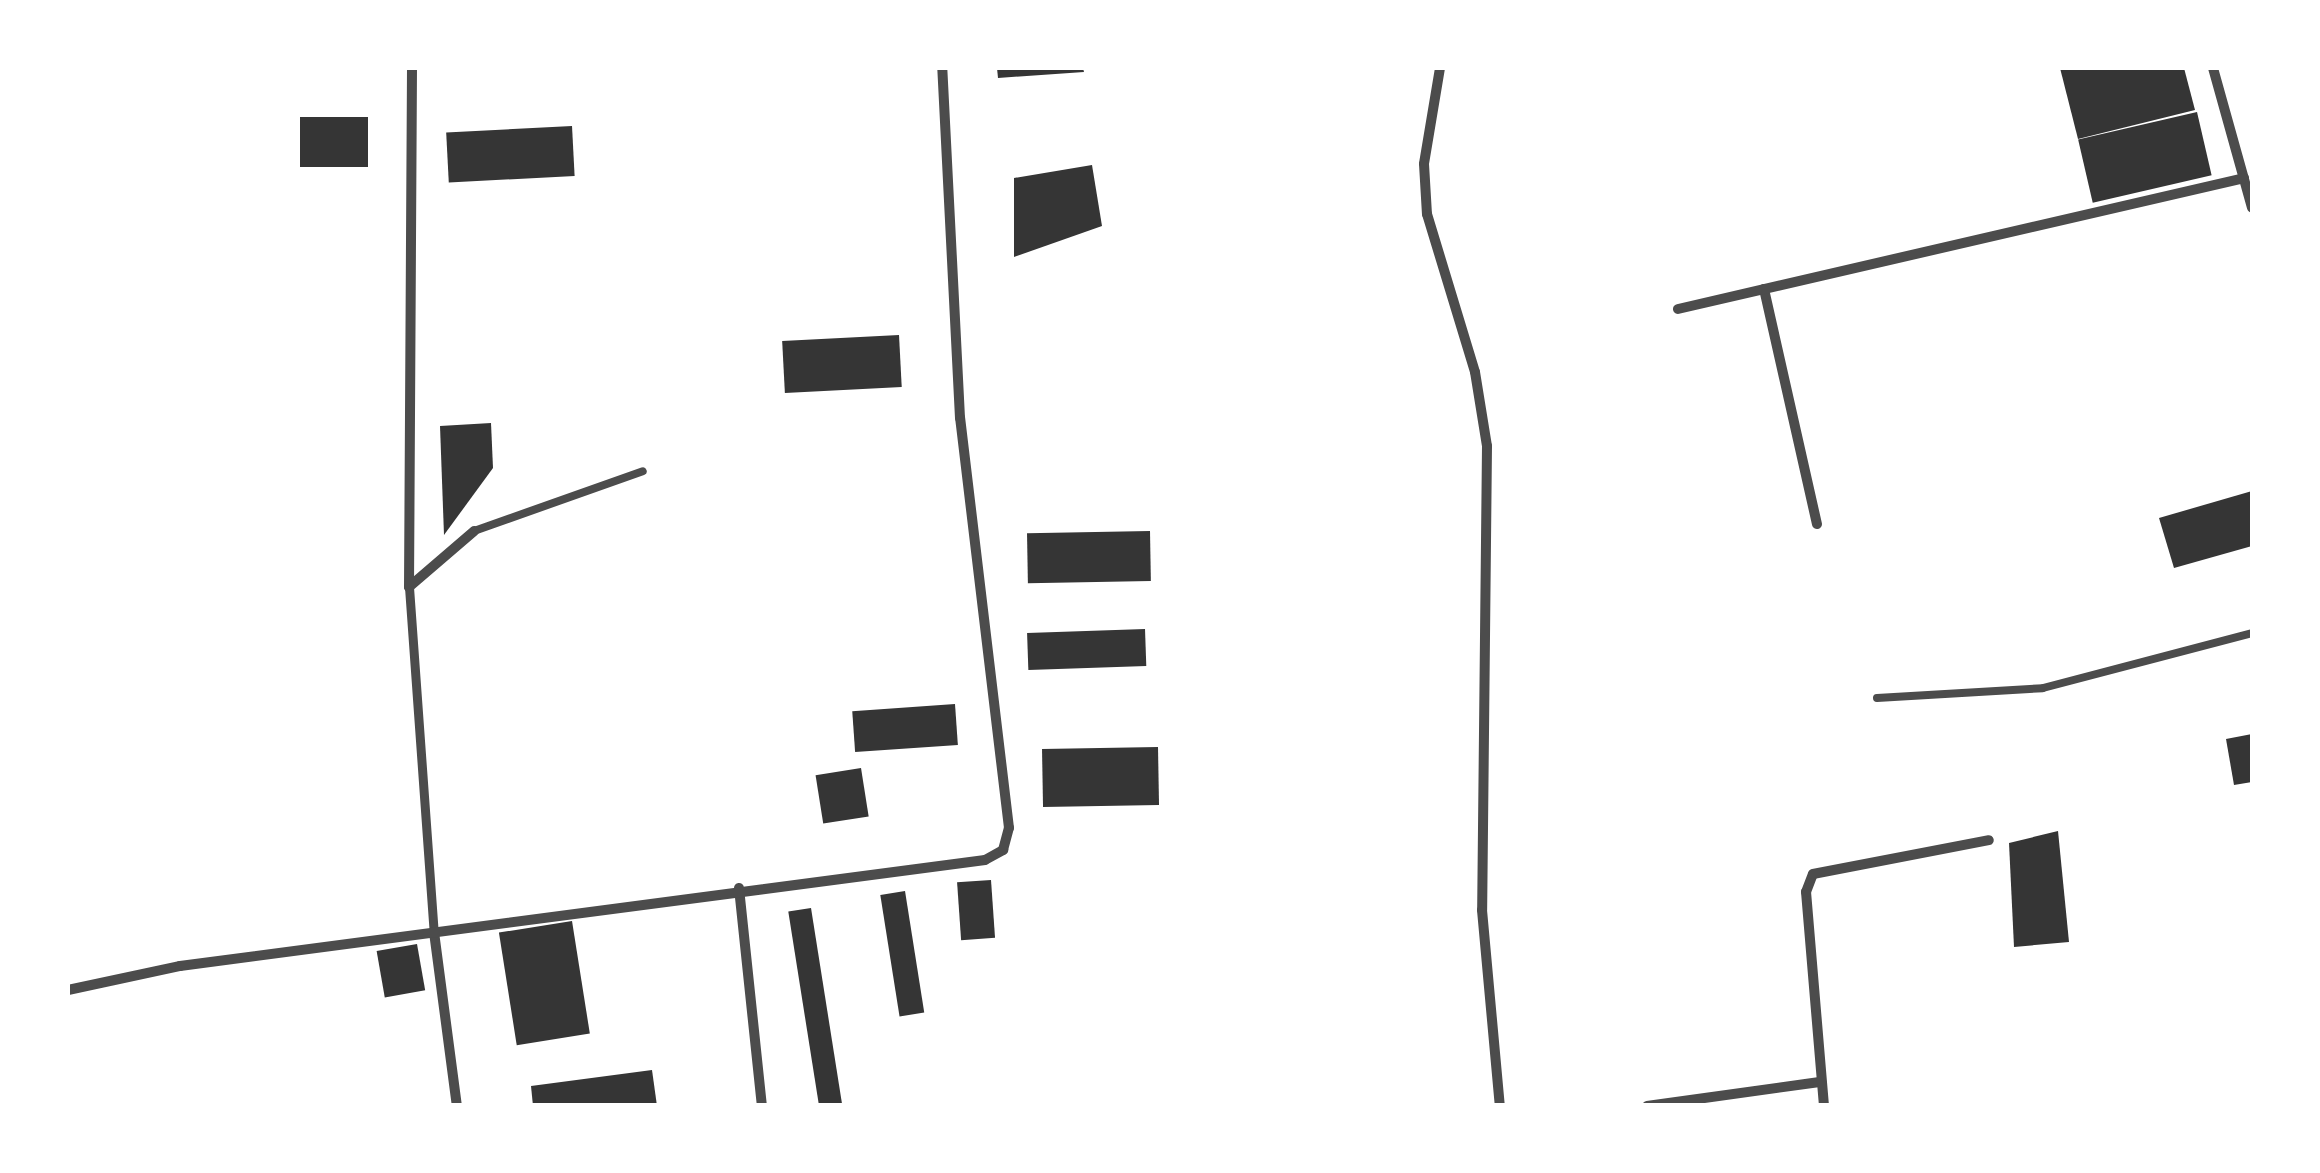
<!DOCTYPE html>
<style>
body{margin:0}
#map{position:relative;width:2320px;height:1173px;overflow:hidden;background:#fff;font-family:"Fira Sans",sans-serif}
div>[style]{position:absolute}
.building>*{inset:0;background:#353535;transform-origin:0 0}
.service>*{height:8px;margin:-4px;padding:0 4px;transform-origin:4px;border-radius:4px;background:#4c4c4c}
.pedestrian>*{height:9px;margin:-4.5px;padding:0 4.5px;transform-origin:4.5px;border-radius:4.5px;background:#4c4c4c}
.minor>*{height:10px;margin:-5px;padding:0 5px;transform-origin:5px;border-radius:5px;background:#4c4c4c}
span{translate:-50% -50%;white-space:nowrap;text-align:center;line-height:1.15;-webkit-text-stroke:10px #fff;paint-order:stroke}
.frame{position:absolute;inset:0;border:70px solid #fff;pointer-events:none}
</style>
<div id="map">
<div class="building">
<div style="clip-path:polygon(997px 68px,1083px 68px,1084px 72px,998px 78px)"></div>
<div style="clip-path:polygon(2060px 68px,2184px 68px,2195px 110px,2078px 139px)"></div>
<div style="left:2197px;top:112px;width:65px;height:122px;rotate:77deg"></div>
<div style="left:300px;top:117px;width:68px;height:50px"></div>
<div style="left:572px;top:126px;width:50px;height:126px;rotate:87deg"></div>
<div style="clip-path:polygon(1092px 165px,1102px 226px,1014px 257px,1014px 178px)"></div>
<div style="left:899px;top:335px;width:52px;height:117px;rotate:87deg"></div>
<div style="clip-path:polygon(491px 423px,493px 468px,444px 535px,440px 426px)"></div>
<div style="clip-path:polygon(2252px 491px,2252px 546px,2174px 568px,2159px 518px)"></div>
<div style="left:1150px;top:531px;width:50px;height:123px;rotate:89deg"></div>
<div style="left:1145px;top:629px;width:37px;height:118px;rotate:88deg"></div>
<div style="left:955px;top:704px;width:41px;height:103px;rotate:86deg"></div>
<div style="clip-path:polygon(2252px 734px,2252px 782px,2234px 785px,2226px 739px)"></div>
<div style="left:1158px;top:747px;width:58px;height:116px;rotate:89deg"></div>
<div style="left:861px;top:768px;width:49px;height:46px;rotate:81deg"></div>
<div style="clip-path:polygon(2058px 831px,2069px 942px,2014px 947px,2009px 843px)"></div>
<div style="left:991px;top:880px;width:58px;height:34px;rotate:86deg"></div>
<div style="left:905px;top:891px;width:123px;height:25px;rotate:81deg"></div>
<div style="left:811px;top:908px;width:199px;height:23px;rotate:81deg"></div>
<div style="left:572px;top:921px;width:114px;height:74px;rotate:81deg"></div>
<div style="left:417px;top:944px;width:47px;height:41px;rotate:80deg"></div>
<div style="clip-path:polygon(652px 1070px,657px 1106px,533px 1106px,531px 1086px)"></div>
</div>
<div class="service">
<div style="left:474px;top:531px;width:179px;rotate:-19.5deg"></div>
<div style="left:1877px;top:698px;width:166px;rotate:-3.4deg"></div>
<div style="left:2043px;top:688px;width:216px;rotate:-14.7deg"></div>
</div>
<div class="pedestrian">
<div style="left:409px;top:587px;width:346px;rotate:85.9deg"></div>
</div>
<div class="minor">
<div style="left:412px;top:68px;width:519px;rotate:90.33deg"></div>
<div style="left:409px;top:587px;width:86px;rotate:-40.7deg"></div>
<div style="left:1440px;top:68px;width:97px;rotate:99.5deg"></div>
<div style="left:1424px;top:164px;width:50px;rotate:86.6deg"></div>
<div style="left:1427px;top:214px;width:165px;rotate:73.1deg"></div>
<div style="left:1475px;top:372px;width:75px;rotate:80.8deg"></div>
<div style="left:1487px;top:446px;width:464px;rotate:90.6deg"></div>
<div style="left:1482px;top:910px;width:197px;rotate:84.8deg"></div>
<div style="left:2213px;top:68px;width:145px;rotate:74.4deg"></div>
<div style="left:1764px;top:289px;width:241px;rotate:77.3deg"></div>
<div style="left:1678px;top:309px;width:581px;rotate:-13.03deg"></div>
<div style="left:739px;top:888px;width:219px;rotate:84deg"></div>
<div style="left:434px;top:932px;width:176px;rotate:82.5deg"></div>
<div style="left:68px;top:990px;width:115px;rotate:-12.1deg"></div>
<div style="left:180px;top:966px;width:812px;rotate:-7.5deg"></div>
<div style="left:985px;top:860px;width:21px;rotate:-29deg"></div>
<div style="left:1003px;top:850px;width:23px;rotate:-75deg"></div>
<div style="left:1009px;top:828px;width:413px;rotate:-96.8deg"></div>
<div style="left:960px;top:418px;width:350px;rotate:-92.9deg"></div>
<div style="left:1647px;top:1106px;width:176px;rotate:-7.9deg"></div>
<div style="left:1824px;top:1106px;width:215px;rotate:-94.8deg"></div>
<div style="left:1806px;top:892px;width:19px;rotate:-69deg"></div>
<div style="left:1813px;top:874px;width:179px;rotate:-10.9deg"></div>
</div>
<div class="frame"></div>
</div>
